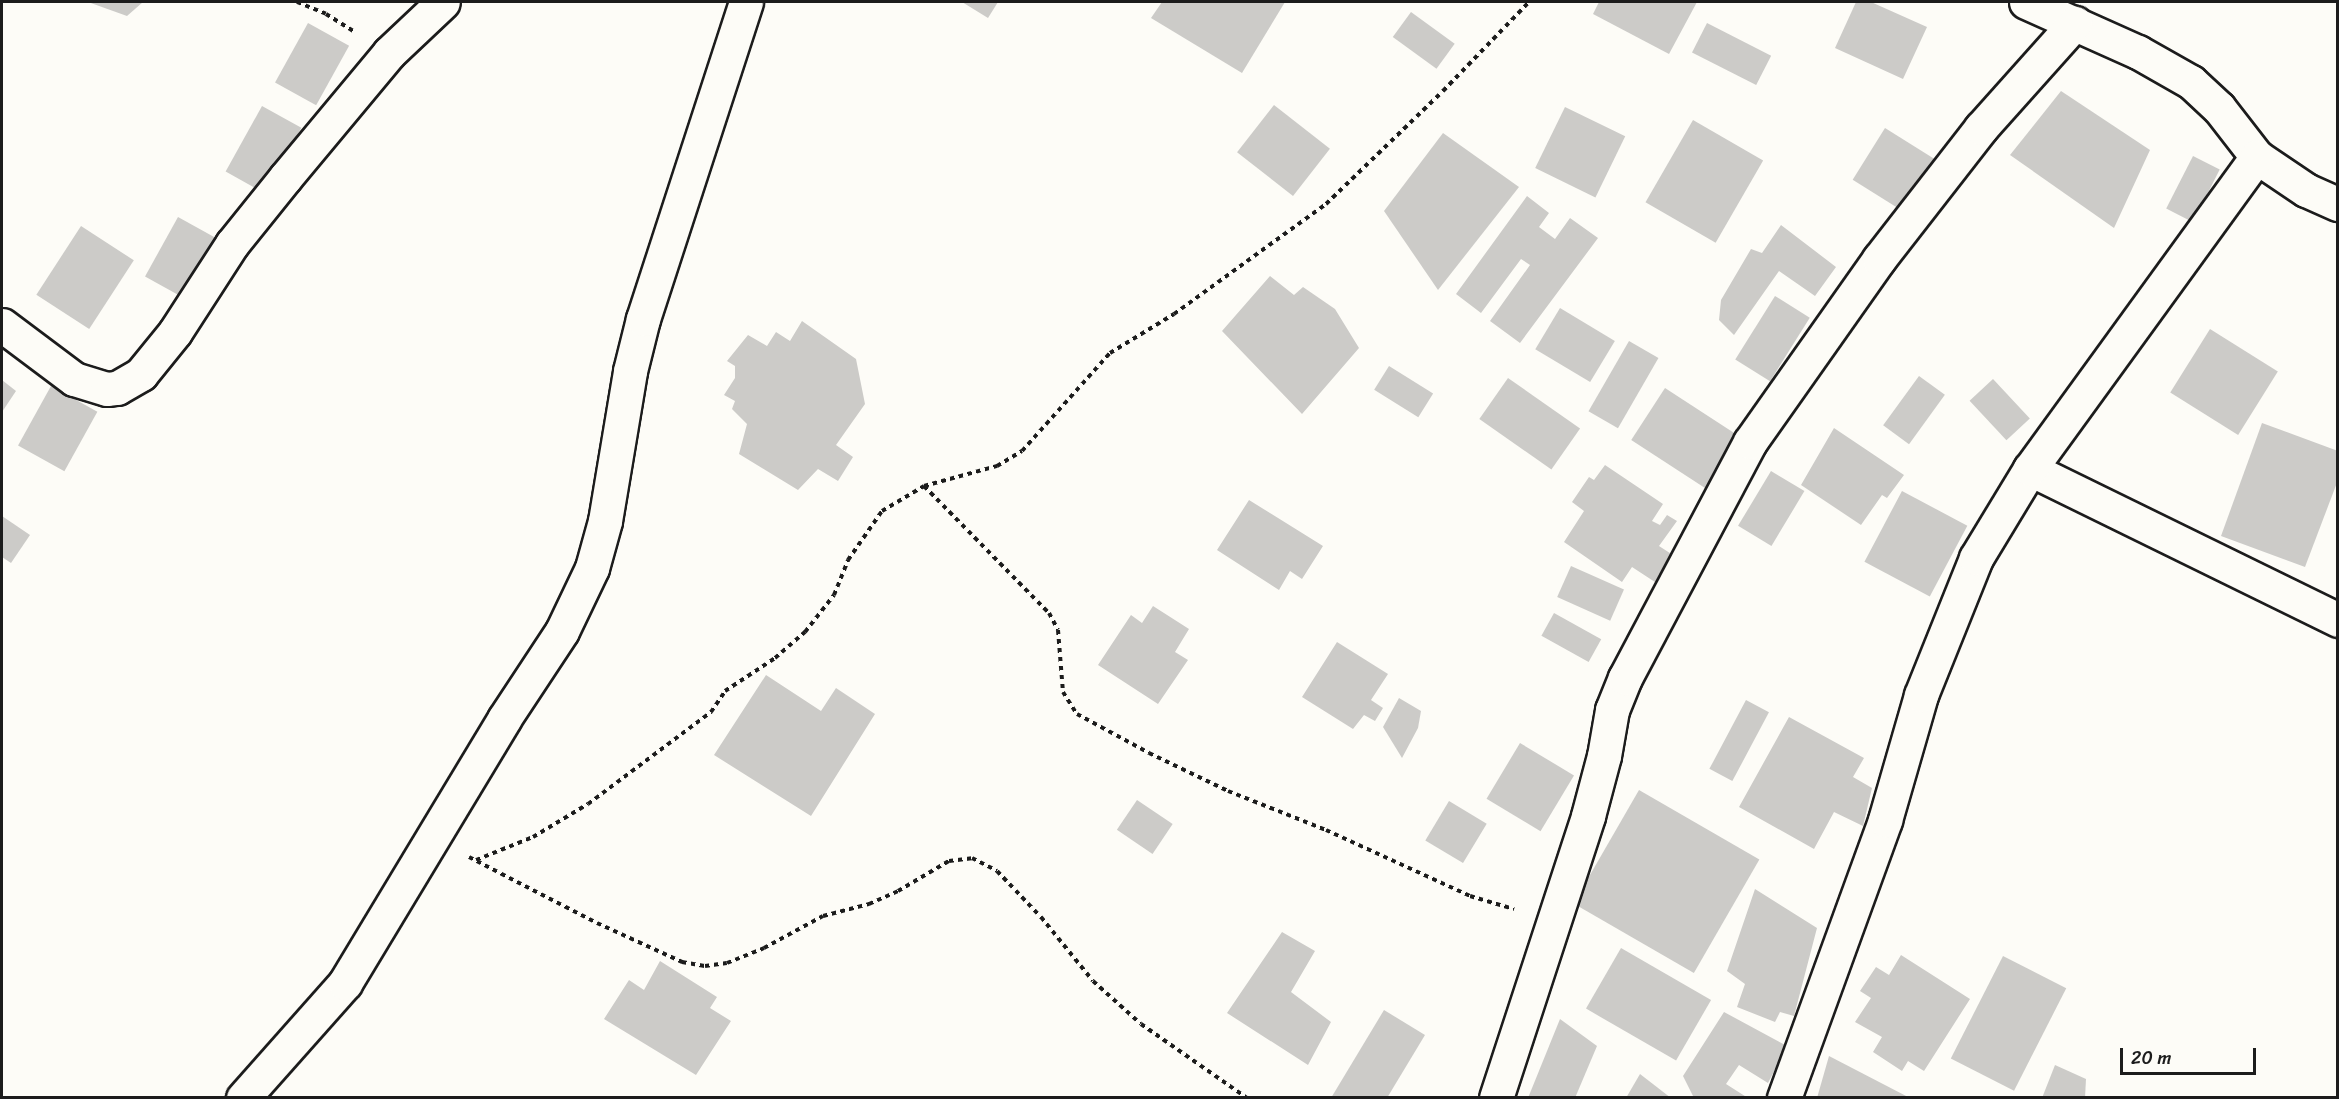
<!DOCTYPE html>
<style>
body{margin:0}
#map{position:relative;width:2339px;height:1099px;overflow:hidden;background:#fdfcf7;font-family:Sriracha,sans-serif}
div>[style]{position:absolute}
.building>*{inset:0;background:#cccbc8;transform-origin:0 0}
.path>*{height:4px;margin-top:-2px;transform-origin:0;background:repeating-linear-gradient(90deg,#1c1c1c 0 4.5px,transparent 0 9px)}
.roads{filter:drop-shadow(2px 0 #1c1c1c) drop-shadow(-2px 0 #1c1c1c) drop-shadow(0 2px #1c1c1c) drop-shadow(0 -2px #1c1c1c)}
.minor>*{height:33px;margin:-16.5px;padding:0 16.5px;transform-origin:16.5px;border-radius:16.5px;background:#fdfcf7}
span{translate:-50% -50%;white-space:nowrap;text-align:center;line-height:1.15;-webkit-text-stroke:6px #fdfcf7;paint-order:stroke}
.frame{position:absolute;inset:0;border:3px solid #1c1c1c;pointer-events:none}
.scale{position:absolute;left:2120px;top:1048px;width:136px;height:27px;box-sizing:border-box;border:3px solid #1c1c1c;border-top:0;padding-left:8px;font-size:18px;line-height:21px;white-space:nowrap;color:#1c1c1c;-webkit-text-stroke:4px #fdfcf7;paint-order:stroke}
</style>
<div id="map">
<div class="building">
<div style="clip-path:polygon(88px 2px,143px 2px,127px 16px)"></div>
<div style="clip-path:polygon(962px 2px,998px 2px,988px 18px)"></div>
<div style="clip-path:polygon(1162px 2px,1285px 2px,1242px 73px,1151px 18px)"></div>
<div style="clip-path:polygon(1599px 2px,1697px 2px,1669px 54px,1593px 14px)"></div>
<div style="clip-path:polygon(1856px 2px,1871px 2px,1927px 27px,1903px 79px,1835px 48px)"></div>
<div style="left:1411px;top:12px;width:54px;height:31px;rotate:36deg"></div>
<div style="left:308px;top:23px;width:47px;height:68px;rotate:29deg"></div>
<div style="left:1707px;top:23px;width:72px;height:33px;rotate:27deg"></div>
<div style="clip-path:polygon(2061px 91px,2150px 150px,2114px 228px,2010px 155px)"></div>
<div style="left:1274px;top:105px;width:71px;height:60px;rotate:38deg"></div>
<div style="left:262px;top:106px;width:45px;height:75px;rotate:29deg"></div>
<div style="left:1565px;top:107px;width:67px;height:68px;rotate:26deg"></div>
<div style="left:1693px;top:120px;width:81px;height:95px;rotate:30deg"></div>
<div style="left:1885px;top:128px;width:65px;height:61px;rotate:32deg"></div>
<div style="clip-path:polygon(1443px 133px,1519px 187px,1438px 290px,1384px 211px)"></div>
<div style="left:2193px;top:156px;width:30px;height:59px;rotate:27deg"></div>
<div style="clip-path:polygon(1527px 196px,1549px 213px,1539px 227px,1555px 239px,1570px 218px,1598px 238px,1520px 343px,1490px 321px,1530px 265px,1521px 259px,1481px 313px,1456px 294px)"></div>
<div style="left:178px;top:217px;width:47px;height:68px;rotate:29deg"></div>
<div style="clip-path:polygon(1781px 225px,1836px 267px,1815px 296px,1779px 271px,1734px 335px,1719px 320px,1721px 300px,1751px 249px,1762px 253px)"></div>
<div style="left:81px;top:226px;width:63px;height:82px;rotate:33deg"></div>
<div style="clip-path:polygon(1270px 276px,1294px 295px,1303px 287px,1335px 309px,1359px 348px,1302px 414px,1222px 331px)"></div>
<div style="left:1775px;top:296px;width:41px;height:75px;rotate:32deg"></div>
<div style="left:1560px;top:308px;width:64px;height:48px;rotate:31deg"></div>
<div style="clip-path:polygon(802px 321px,856px 359px,865px 404px,836px 445px,853px 457px,838px 481px,818px 469px,798px 490px,739px 454px,747px 424px,732px 409px,735px 401px,724px 395px,735px 378px,735px 366px,727px 361px,748px 335px,767px 346px,776px 332px,790px 341px)"></div>
<div style="left:2210px;top:329px;width:80px;height:75px;rotate:32deg"></div>
<div style="left:1629px;top:341px;width:34px;height:81px;rotate:30deg"></div>
<div style="left:1389px;top:366px;width:52px;height:28px;rotate:32deg"></div>
<div style="left:1919px;top:376px;width:32px;height:61px;rotate:36deg"></div>
<div style="left:1508px;top:378px;width:88px;height:50px;rotate:35deg"></div>
<div style="left:1993px;top:379px;width:54px;height:32px;rotate:47deg"></div>
<div style="clip-path:polygon(2px 380px,16px 391px,2px 412px)"></div>
<div style="left:51px;top:386px;width:53px;height:68px;rotate:29deg"></div>
<div style="left:1665px;top:388px;width:93px;height:62px;rotate:33deg"></div>
<div style="clip-path:polygon(2262px 423px,2338px 451px,2338px 480px,2305px 567px,2221px 536px)"></div>
<div style="clip-path:polygon(1834px 428px,1904px 475px,1887px 498px,1882px 495px,1861px 525px,1801px 485px)"></div>
<div style="clip-path:polygon(1605px 465px,1663px 504px,1652px 521px,1660px 525px,1667px 515px,1677px 521px,1659px 546px,1676px 557px,1658px 584px,1632px 567px,1622px 582px,1564px 542px,1584px 511px,1572px 502px,1589px 477px,1594px 480px)"></div>
<div style="left:1771px;top:471px;width:39px;height:64px;rotate:31deg"></div>
<div style="left:1902px;top:491px;width:74px;height:80px;rotate:28deg"></div>
<div style="clip-path:polygon(1249px 500px,1323px 546px,1302px 579px,1290px 571px,1279px 590px,1217px 550px)"></div>
<div style="clip-path:polygon(2px 516px,30px 535px,11px 563px,2px 557px)"></div>
<div style="left:1571px;top:566px;width:58px;height:34px;rotate:24deg"></div>
<div style="clip-path:polygon(1153px 606px,1189px 629px,1175px 652px,1188px 660px,1158px 704px,1098px 665px,1131px 615px,1142px 623px)"></div>
<div style="left:1554px;top:613px;width:54px;height:26px;rotate:29deg"></div>
<div style="clip-path:polygon(1337px 642px,1388px 674px,1371px 700px,1383px 708px,1375px 721px,1364px 715px,1353px 729px,1302px 697px)"></div>
<div style="clip-path:polygon(766px 675px,821px 711px,836px 688px,875px 714px,811px 816px,714px 755px)"></div>
<div style="clip-path:polygon(1399px 698px,1421px 711px,1418px 728px,1402px 758px,1383px 727px)"></div>
<div style="left:1746px;top:700px;width:26px;height:78px;rotate:28deg"></div>
<div style="clip-path:polygon(1789px 717px,1864px 758px,1853px 777px,1872px 788px,1863px 826px,1834px 812px,1814px 849px,1739px 807px)"></div>
<div style="left:1520px;top:743px;width:63px;height:65px;rotate:31deg"></div>
<div style="left:1639px;top:790px;width:139px;height:131px;rotate:30deg"></div>
<div style="left:1137px;top:800px;width:43px;height:36px;rotate:34deg"></div>
<div style="left:1449px;top:801px;width:44px;height:46px;rotate:31deg"></div>
<div style="clip-path:polygon(1755px 889px,1817px 928px,1794px 1016px,1780px 1012px,1775px 1022px,1737px 1007px,1745px 984px,1727px 971px)"></div>
<div style="clip-path:polygon(1282px 932px,1315px 951px,1291px 992px,1331px 1022px,1308px 1065px,1227px 1013px)"></div>
<div style="left:1621px;top:948px;width:104px;height:70px;rotate:30deg"></div>
<div style="clip-path:polygon(1901px 955px,1970px 999px,1924px 1071px,1908px 1061px,1902px 1071px,1873px 1052px,1882px 1037px,1855px 1022px,1871px 998px,1860px 991px,1876px 967px,1889px 975px)"></div>
<div style="left:2003px;top:956px;width:71px;height:115px;rotate:27deg"></div>
<div style="clip-path:polygon(660px 961px,717px 997px,710px 1008px,731px 1021px,696px 1075px,604px 1019px,629px 980px,644px 990px)"></div>
<div style="clip-path:polygon(1384px 1010px,1425px 1035px,1387px 1098px,1331px 1098px)"></div>
<div style="clip-path:polygon(1724px 1012px,1787px 1046px,1768px 1083px,1739px 1065px,1726px 1084px,1748px 1098px,1694px 1098px,1683px 1076px)"></div>
<div style="clip-path:polygon(1560px 1019px,1597px 1046px,1575px 1098px,1528px 1098px)"></div>
<div style="clip-path:polygon(1829px 1056px,1910px 1098px,1817px 1098px)"></div>
<div style="clip-path:polygon(2055px 1065px,2086px 1079px,2085px 1098px,2042px 1098px)"></div>
<div style="clip-path:polygon(1640px 1074px,1671px 1098px,1626px 1098px)"></div>
</div>
<div class="path">
<div style="left:297px;top:2px;width:31px;rotate:22deg"></div>
<div style="left:326px;top:14px;width:34px;rotate:32deg"></div>
<div style="left:924px;top:486px;width:178px;rotate:45.5deg"></div>
<div style="left:1049px;top:613px;width:19px;rotate:62deg"></div>
<div style="left:1058px;top:630px;width:62px;rotate:85.4deg"></div>
<div style="left:1063px;top:692px;width:26px;rotate:58deg"></div>
<div style="left:1077px;top:714px;width:82px;rotate:28.4deg"></div>
<div style="left:1149px;top:753px;width:88px;rotate:25.7deg"></div>
<div style="left:1228px;top:791px;width:105px;rotate:21.7deg"></div>
<div style="left:1326px;top:830px;width:158px;rotate:24.6deg"></div>
<div style="left:1470px;top:896px;width:46px;rotate:16.5deg"></div>
<div style="left:469px;top:857px;width:144px;rotate:27.3deg"></div>
<div style="left:597px;top:923px;width:94px;rotate:24.6deg"></div>
<div style="left:682px;top:962px;width:23px;rotate:10deg"></div>
<div style="left:705px;top:966px;width:22px;rotate:-8deg"></div>
<div style="left:727px;top:963px;width:40px;rotate:-22deg"></div>
<div style="left:764px;top:948px;width:67px;rotate:-28.5deg"></div>
<div style="left:823px;top:916px;width:48px;rotate:-14.6deg"></div>
<div style="left:869px;top:904px;width:32px;rotate:-24deg"></div>
<div style="left:898px;top:891px;width:59px;rotate:-30.5deg"></div>
<div style="left:949px;top:861px;width:23px;rotate:-7deg"></div>
<div style="left:972px;top:858px;width:28px;rotate:27deg"></div>
<div style="left:997px;top:871px;width:64px;rotate:46.3deg"></div>
<div style="left:1041px;top:917px;width:82px;rotate:50.9deg"></div>
<div style="left:1093px;top:981px;width:64px;rotate:41.9deg"></div>
<div style="left:1141px;top:1024px;width:129px;rotate:34.9deg"></div>
<div style="left:476px;top:860px;width:61px;rotate:-22deg"></div>
<div style="left:533px;top:837px;width:64px;rotate:-31deg"></div>
<div style="left:588px;top:804px;width:154px;rotate:-36.8deg"></div>
<div style="left:711px;top:712px;width:25px;rotate:-56deg"></div>
<div style="left:725px;top:691px;width:60px;rotate:-33.4deg"></div>
<div style="left:775px;top:658px;width:40px;rotate:-41deg"></div>
<div style="left:805px;top:632px;width:47px;rotate:-51.9deg"></div>
<div style="left:834px;top:595px;width:38px;rotate:-68deg"></div>
<div style="left:848px;top:560px;width:60px;rotate:-55.2deg"></div>
<div style="left:882px;top:511px;width:49px;rotate:-30.8deg"></div>
<div style="left:924px;top:486px;width:76px;rotate:-15.3deg"></div>
<div style="left:997px;top:466px;width:29px;rotate:-31deg"></div>
<div style="left:1022px;top:451px;width:132px;rotate:-48.1deg"></div>
<div style="left:1110px;top:353px;width:75px;rotate:-31.4deg"></div>
<div style="left:1174px;top:314px;width:188px;rotate:-35.9deg"></div>
<div style="left:1326px;top:204px;width:163px;rotate:-44deg"></div>
<div style="left:1443px;top:91px;width:124px;rotate:-46deg"></div>
</div>
<div class="roads">
<div class="minor">
<div style="left:2026px;top:2px;width:123px;rotate:24.1deg"></div>
<div style="left:2138px;top:52px;width:61px;rotate:29.5deg"></div>
<div style="left:2191px;top:82px;width:38px;rotate:43deg"></div>
<div style="left:2219px;top:108px;width:62px;rotate:52.2deg"></div>
<div style="left:2257px;top:157px;width:59px;rotate:34deg"></div>
<div style="left:2306px;top:190px;width:35px;rotate:24deg"></div>
<div style="left:2px;top:325px;width:90px;rotate:36.9deg"></div>
<div style="left:74px;top:379px;width:34px;rotate:17deg"></div>
<div style="left:107px;top:389px;width:10px;rotate:-6deg"></div>
<div style="left:117px;top:388px;width:28px;rotate:-30deg"></div>
<div style="left:141px;top:374px;width:54px;rotate:-51deg"></div>
<div style="left:175px;top:332px;width:105px;rotate:-57.1deg"></div>
<div style="left:232px;top:244px;width:85px;rotate:-51.2deg"></div>
<div style="left:285px;top:178px;width:163px;rotate:-50.2deg"></div>
<div style="left:389px;top:53px;width:74px;rotate:-43.4deg"></div>
<div style="left:2030px;top:469px;width:343px;rotate:26.1deg"></div>
<div style="left:243px;top:1098px;width:154px;rotate:-48.4deg"></div>
<div style="left:345px;top:983px;width:308px;rotate:-58.9deg"></div>
<div style="left:504px;top:719px;width:105px;rotate:-56.6deg"></div>
<div style="left:562px;top:631px;width:70px;rotate:-64.5deg"></div>
<div style="left:592px;top:568px;width:49px;rotate:-74.5deg"></div>
<div style="left:605px;top:521px;width:152px;rotate:-80.5deg"></div>
<div style="left:630px;top:371px;width:54px;rotate:-76deg"></div>
<div style="left:643px;top:319px;width:333px;rotate:-72deg"></div>
<div style="left:1496px;top:1098px;width:297px;rotate:-71.9deg"></div>
<div style="left:1588px;top:816px;width:62px;rotate:-75.1deg"></div>
<div style="left:1604px;top:756px;width:47px;rotate:-80.1deg"></div>
<div style="left:1612px;top:710px;width:35px;rotate:-68deg"></div>
<div style="left:1625px;top:678px;width:267px;rotate:-62.1deg"></div>
<div style="left:1750px;top:442px;width:224px;rotate:-54.8deg"></div>
<div style="left:1879px;top:259px;width:166px;rotate:-52.1deg"></div>
<div style="left:1981px;top:128px;width:141px;rotate:-48.2deg"></div>
<div style="left:1784px;top:1098px;width:296px;rotate:-70deg"></div>
<div style="left:1885px;top:820px;width:130px;rotate:-73.9deg"></div>
<div style="left:1921px;top:695px;width:148px;rotate:-68.1deg"></div>
<div style="left:1976px;top:558px;width:104px;rotate:-58.8deg"></div>
<div style="left:2030px;top:469px;width:386px;rotate:-54deg"></div>
</div>
</div>
<div class="frame"></div>
<div class="scale">20 m</div>
</div>
